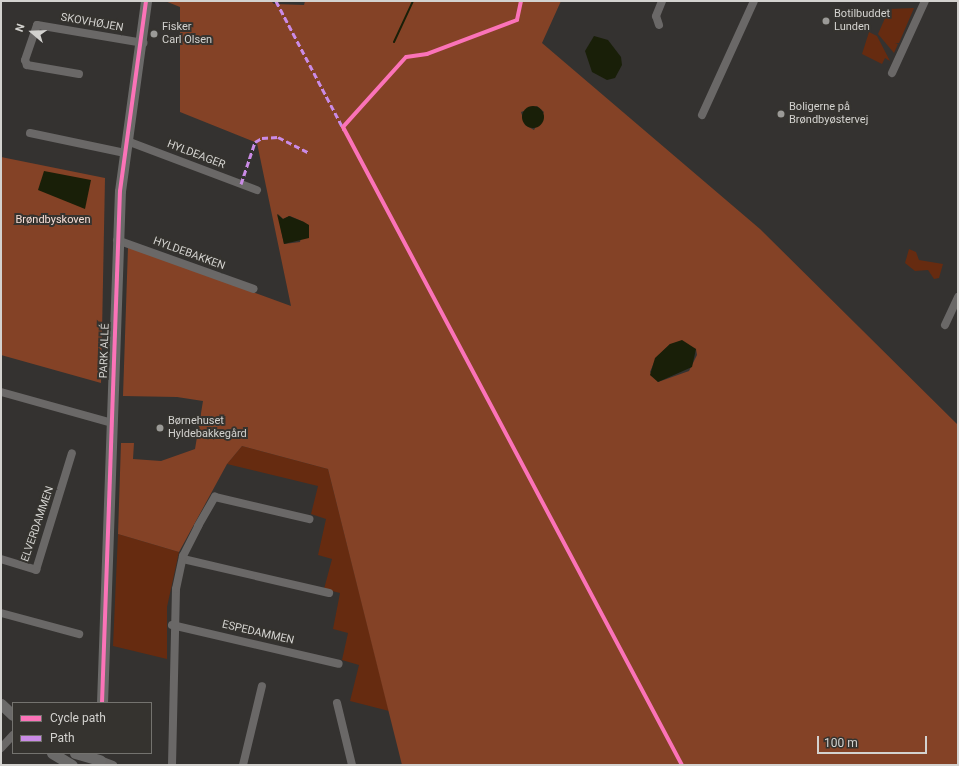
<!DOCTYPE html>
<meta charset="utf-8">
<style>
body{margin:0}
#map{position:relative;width:959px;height:766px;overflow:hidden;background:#343230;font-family:Roboto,sans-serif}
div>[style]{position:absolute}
.green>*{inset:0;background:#662b10}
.forest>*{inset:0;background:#844226}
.water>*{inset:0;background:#191f08}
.round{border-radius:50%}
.stream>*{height:2px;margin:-1px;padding:0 1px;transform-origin:1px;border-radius:1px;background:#191f08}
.street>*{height:8px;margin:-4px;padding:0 4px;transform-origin:4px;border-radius:4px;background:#6a6867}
.secondary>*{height:11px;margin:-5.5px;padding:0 5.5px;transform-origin:5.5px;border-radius:5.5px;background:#6b6a69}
.quiet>*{height:3px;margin-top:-1.5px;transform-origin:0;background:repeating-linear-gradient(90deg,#ca8be6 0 6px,transparent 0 9px)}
.cycleway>*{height:4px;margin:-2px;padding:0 2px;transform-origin:2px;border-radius:2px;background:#fb73b8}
.dots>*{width:11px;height:11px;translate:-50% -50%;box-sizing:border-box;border:2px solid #35332f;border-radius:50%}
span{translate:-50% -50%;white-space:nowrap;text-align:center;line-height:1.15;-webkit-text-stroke:4px #35332f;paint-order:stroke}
.poi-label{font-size:11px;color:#d3d2cf}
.left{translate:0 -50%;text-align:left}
.street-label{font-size:11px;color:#d3d2cf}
.park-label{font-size:11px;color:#f5ddd5}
.frame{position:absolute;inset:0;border:2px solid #d3d2cf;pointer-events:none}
.legend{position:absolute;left:12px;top:702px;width:140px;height:52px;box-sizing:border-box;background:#35332f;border:1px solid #74736f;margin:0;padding:5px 7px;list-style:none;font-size:12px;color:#d3d2cf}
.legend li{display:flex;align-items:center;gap:8px;height:20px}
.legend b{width:20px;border:1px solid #74736f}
.north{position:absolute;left:12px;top:12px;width:40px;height:40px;-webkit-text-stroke:3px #35332f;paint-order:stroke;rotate:289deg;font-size:11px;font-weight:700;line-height:16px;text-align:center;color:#d3d2cf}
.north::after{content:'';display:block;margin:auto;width:14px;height:18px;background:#d3d2cf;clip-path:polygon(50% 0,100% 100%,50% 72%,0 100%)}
.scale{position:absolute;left:817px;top:736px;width:110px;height:18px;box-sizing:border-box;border:2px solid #d3d2cf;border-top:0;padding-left:5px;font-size:12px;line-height:14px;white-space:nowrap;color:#d3d2cf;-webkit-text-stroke:3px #35332f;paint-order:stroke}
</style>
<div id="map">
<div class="green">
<div style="clip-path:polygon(914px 8px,899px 43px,895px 43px,898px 44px,894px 53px,878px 34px,889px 9px)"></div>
<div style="clip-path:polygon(869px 32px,877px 36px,890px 61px,885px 58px,882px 64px,862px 54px)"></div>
<div style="clip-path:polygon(909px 249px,916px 252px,919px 260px,943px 264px,939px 278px,934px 279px,928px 270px,915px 271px,905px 263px)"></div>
<div style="clip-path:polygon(242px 446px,328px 469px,389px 711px,350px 701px,359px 665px,342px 660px,348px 633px,333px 629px,340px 593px,324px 589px,332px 559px,318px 555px,326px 519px,311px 514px,318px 486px,227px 464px)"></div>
<div style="clip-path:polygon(118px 534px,179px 552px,167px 607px,167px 659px,113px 646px)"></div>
</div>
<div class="forest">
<div style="clip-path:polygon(evenodd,165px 1px,271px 1px,274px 4px,304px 5px,305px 1px,561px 1px,542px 43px,760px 229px,958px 425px,958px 765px,402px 765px,328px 469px,242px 446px,227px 464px,179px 552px,118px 534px,121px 443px,134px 443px,133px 459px,161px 461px,195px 449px,203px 401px,177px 397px,123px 396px,128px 247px,291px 306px,257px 143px,180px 112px,180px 7px,165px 1px,537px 106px,544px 112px,534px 130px,525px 125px,521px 112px,537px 106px,165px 1px,278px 214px,283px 219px,290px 216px,304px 222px,300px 242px,284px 244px,278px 214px,165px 1px,670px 344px,696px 349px,697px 355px,689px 371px,658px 382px,650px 372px,656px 358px,670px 344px)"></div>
<div style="clip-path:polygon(1px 157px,105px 178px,101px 383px,1px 355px)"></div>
</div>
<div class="water">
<div style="clip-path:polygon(594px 36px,608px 40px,621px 57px,622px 65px,615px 78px,607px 80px,592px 72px,585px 51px)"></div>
<div class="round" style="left:522px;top:106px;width:22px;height:22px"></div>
<div style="clip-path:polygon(44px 171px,91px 180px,85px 209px,38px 190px)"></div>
<div style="clip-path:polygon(277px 214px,283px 219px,289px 216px,304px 222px,309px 225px,309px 238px,284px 244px)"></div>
<div style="clip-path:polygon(682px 340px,696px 349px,692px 367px,658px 382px,650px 375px,655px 358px,670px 344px)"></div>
</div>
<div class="stream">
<div style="left:394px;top:42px;width:45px;rotate:-65.1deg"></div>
</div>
<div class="street">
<div style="left:659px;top:25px;width:9px;rotate:-108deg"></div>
<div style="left:656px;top:16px;width:16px;rotate:-68deg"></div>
<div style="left:892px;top:73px;width:79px;rotate:-65.4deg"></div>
<div style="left:79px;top:74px;width:53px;rotate:-170.2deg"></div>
<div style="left:27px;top:65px;width:5px;rotate:-112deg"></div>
<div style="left:25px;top:60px;width:37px;rotate:-71deg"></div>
<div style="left:37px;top:25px;width:108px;rotate:9.6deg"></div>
<div style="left:702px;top:115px;width:125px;rotate:-65.5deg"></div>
<div style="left:30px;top:133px;width:97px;rotate:11.9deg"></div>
<div style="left:127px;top:141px;width:139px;rotate:20.7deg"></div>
<div style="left:117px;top:240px;width:145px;rotate:19.7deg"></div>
<div style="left:945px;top:325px;width:31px;rotate:-65deg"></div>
<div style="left:1px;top:392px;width:115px;rotate:15.6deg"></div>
<div style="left:1px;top:559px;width:37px;rotate:17deg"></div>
<div style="left:36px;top:570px;width:122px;rotate:-72.9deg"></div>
<div style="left:183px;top:559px;width:150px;rotate:13.1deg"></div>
<div style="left:1px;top:613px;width:81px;rotate:15.1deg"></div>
<div style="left:172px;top:625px;width:171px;rotate:13.1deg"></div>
<div style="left:337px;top:703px;width:64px;rotate:76.4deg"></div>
<div style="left:1px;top:748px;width:18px;rotate:-47deg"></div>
<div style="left:100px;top:760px;width:14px;rotate:21deg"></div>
<div style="left:172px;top:765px;width:176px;rotate:-88.7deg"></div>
<div style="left:176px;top:589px;width:34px;rotate:-78deg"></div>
<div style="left:183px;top:556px;width:34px;rotate:-63deg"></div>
<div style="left:198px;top:526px;width:34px;rotate:-60deg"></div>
<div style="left:215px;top:497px;width:97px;rotate:13.2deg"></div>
<div style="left:243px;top:765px;width:81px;rotate:-76.5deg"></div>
</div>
<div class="secondary">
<div style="left:102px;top:703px;width:512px;rotate:-87.99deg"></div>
<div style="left:120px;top:191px;width:192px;rotate:-82.2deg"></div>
<div style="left:1px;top:704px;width:16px;rotate:43deg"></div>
<div style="left:52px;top:753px;width:23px;rotate:31deg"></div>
<div style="left:75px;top:753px;width:26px;rotate:16deg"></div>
</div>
<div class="quiet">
<div style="left:276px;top:1px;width:146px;rotate:62.2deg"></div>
<div style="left:241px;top:184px;width:44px;rotate:-71.6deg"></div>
<div style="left:255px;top:142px;width:8px;rotate:-30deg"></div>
<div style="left:262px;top:138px;width:16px;rotate:-4deg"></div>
<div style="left:278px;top:137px;width:35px;rotate:27deg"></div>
</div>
<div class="cycleway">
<div style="left:521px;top:1px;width:19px;rotate:102deg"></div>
<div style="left:517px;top:20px;width:96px;rotate:159.3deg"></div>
<div style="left:427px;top:54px;width:21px;rotate:172deg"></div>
<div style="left:406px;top:57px;width:94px;rotate:132deg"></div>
<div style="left:343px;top:127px;width:722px;rotate:62.02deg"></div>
<div style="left:102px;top:703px;width:512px;rotate:-87.99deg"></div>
<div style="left:120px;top:191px;width:192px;rotate:-82.2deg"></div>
</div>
<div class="dots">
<div style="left:826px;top:21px;background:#9b9a97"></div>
<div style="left:154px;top:34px;background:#9b9a97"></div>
<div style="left:781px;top:114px;background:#9b9a97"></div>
<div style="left:160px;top:428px;background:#9b9a97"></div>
</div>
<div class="poi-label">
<span class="left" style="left:834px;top:21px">Botilbuddet<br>Lunden</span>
<span class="left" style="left:162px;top:34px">Fisker<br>Carl Olsen</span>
<span class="left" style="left:789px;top:114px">Boligerne på<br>Brøndbyøstervej</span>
<span class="left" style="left:168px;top:428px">Børnehuset<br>Hyldebakkegård</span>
</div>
<div class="street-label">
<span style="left:92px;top:23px;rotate:10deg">SKOVHØJEN</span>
<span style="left:196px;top:155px;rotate:21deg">HYLDEAGER</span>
<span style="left:189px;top:254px;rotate:20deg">HYLDEBAKKEN</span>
<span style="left:105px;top:351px;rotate:-88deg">PARK ALLÉ</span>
<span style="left:38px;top:524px;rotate:-71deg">ELVERDAMMEN</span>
<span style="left:258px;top:633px;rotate:13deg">ESPEDAMMEN</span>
</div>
<div class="park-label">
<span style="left:53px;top:220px">Brøndbyskoven</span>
</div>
<div class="frame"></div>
<ul class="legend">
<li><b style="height:5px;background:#fb73b8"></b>Cycle path</li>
<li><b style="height:5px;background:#ca8be6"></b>Path</li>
</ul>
<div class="north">N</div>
<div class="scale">100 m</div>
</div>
